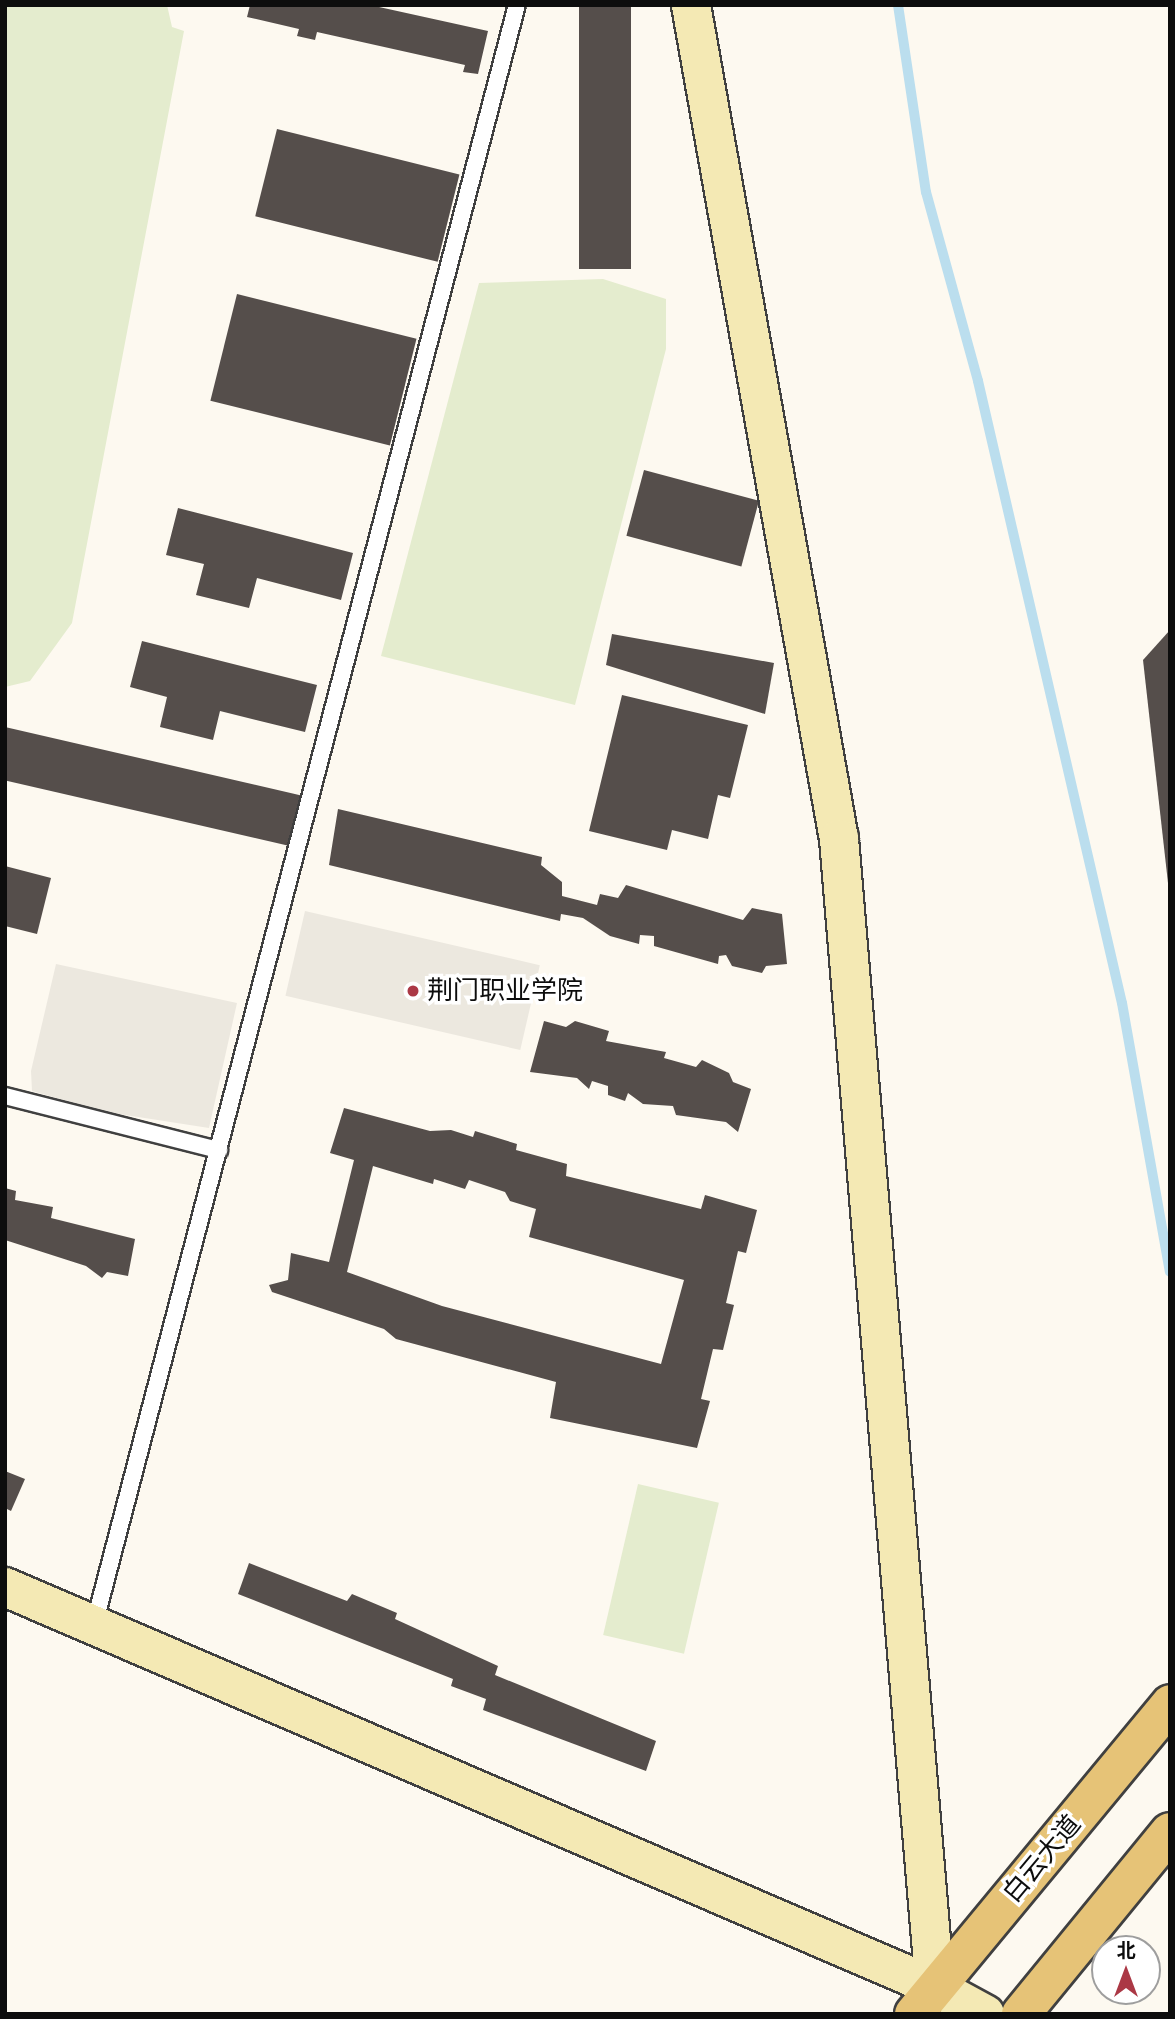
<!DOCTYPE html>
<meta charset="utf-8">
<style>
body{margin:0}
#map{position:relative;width:1175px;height:2019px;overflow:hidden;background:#fdf9f0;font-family:"Zilla Slab","Noto Sans SC",serif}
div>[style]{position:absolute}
.pitch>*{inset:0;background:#e4ecce;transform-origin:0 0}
.plaza>*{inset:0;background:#ece8df;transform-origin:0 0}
.stream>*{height:10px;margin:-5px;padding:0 5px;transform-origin:5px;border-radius:5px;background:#bbdeee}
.building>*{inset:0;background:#554e4b;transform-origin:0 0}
.roads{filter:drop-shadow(2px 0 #404040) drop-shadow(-2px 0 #404040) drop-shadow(0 2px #404040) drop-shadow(0 -2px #404040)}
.lane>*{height:16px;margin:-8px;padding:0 8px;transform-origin:8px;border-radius:8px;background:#fff}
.secondary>*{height:38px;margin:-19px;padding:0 19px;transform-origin:19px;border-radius:19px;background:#f4e9b4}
.primary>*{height:38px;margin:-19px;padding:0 19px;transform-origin:19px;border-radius:19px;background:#e6c377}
.dots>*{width:19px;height:19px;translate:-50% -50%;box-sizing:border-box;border:4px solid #fff;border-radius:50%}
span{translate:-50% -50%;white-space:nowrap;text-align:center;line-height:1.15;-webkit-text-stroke:7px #fff;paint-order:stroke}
.poi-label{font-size:26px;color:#0d0d0d}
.left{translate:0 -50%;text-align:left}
.street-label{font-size:26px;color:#0d0d0d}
.frame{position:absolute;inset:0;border:7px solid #0d0d0d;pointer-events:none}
.north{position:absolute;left:1091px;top:1935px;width:70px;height:70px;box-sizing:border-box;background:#fff;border:2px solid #9e9e9e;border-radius:50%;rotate:0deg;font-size:19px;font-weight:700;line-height:28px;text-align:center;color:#0d0d0d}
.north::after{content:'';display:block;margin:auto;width:24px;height:32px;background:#ab3845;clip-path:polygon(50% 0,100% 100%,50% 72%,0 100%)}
</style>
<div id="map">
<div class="pitch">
<div style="clip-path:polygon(5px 5px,167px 5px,172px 27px,184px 31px,72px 623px,30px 681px,5px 687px)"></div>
<div style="clip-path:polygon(603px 279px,666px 299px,666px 349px,575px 705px,381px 656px,479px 283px)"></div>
<div style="left:638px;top:1484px;width:83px;height:155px;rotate:13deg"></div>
</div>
<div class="plaza">
<div style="left:305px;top:911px;width:241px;height:87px;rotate:13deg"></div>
<div style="clip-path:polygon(56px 964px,237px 1003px,209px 1128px,106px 1112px,32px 1091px,31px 1071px)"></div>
</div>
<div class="stream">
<div style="left:898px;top:5px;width:189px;rotate:81.5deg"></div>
<div style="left:926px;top:192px;width:196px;rotate:74.6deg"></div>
<div style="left:978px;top:381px;width:638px;rotate:76.97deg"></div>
<div style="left:1122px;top:1003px;width:273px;rotate:79.9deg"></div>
</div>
<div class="building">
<div style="clip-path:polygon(250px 5px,370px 5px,488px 31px,478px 74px,463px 72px,465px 65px,317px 32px,315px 40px,297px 36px,299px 29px,247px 17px)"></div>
<div style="left:579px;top:5px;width:52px;height:264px"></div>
<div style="left:277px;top:129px;width:188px;height:90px;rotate:14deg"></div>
<div style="left:237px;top:294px;width:185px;height:110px;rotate:14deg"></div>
<div style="left:644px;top:470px;width:119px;height:68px;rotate:15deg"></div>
<div style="clip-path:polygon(178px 508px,353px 553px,341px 600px,257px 578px,249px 608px,196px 595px,204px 564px,166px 555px)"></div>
<div style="clip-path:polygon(1170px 630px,1170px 883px,1168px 883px,1143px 660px)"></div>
<div style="clip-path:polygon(612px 634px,774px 663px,765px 714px,606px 665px)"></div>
<div style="clip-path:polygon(142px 641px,317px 685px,305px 732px,220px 711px,213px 740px,160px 727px,167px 697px,130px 687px)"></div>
<div style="clip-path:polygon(622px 695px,748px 725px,730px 798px,718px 795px,708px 839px,672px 830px,667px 850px,589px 831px)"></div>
<div style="left:5px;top:727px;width:303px;height:52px;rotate:13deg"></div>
<div style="clip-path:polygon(338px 809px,542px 857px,541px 865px,562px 882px,562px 896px,597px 905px,600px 894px,618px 898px,626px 885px,743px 920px,752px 908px,782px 914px,787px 964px,766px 966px,762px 973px,732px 966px,726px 955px,719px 956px,718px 964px,654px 946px,654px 936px,640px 935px,639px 944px,610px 936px,583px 918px,561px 914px,560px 921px,329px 865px)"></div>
<div style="clip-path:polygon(5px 866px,51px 878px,37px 934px,5px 926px)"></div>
<div style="clip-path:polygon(544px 1021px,566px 1027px,575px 1021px,609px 1031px,606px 1041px,666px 1052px,664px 1058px,696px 1067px,702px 1060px,729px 1073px,733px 1082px,751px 1089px,738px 1132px,726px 1122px,676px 1115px,673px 1106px,643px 1104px,628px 1093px,625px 1101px,608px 1095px,608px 1086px,592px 1081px,589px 1089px,577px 1078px,530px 1072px)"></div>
<div style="clip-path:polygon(evenodd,344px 1108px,430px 1131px,451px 1130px,473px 1137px,475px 1131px,517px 1144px,516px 1150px,567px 1164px,566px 1176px,701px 1209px,705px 1195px,757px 1210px,746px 1253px,738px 1251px,726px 1303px,734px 1305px,723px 1350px,713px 1349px,701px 1399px,710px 1401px,697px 1448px,550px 1418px,556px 1382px,396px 1339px,384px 1329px,272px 1292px,269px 1285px,288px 1280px,291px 1253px,329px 1262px,354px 1160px,330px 1153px,344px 1108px,373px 1166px,433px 1184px,434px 1179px,465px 1189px,469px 1180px,505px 1192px,510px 1201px,536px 1209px,529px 1237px,684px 1280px,661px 1364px,442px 1306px,347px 1272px,373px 1166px)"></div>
<div style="clip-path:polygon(5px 1188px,16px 1191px,15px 1200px,53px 1207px,51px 1218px,135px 1239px,128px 1276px,107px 1272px,102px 1278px,86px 1266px,5px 1240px)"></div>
<div style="clip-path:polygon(5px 1471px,25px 1479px,11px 1511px,5px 1508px)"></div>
<div style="clip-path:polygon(249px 1563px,347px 1601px,352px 1594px,397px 1613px,395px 1619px,498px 1666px,495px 1675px,656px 1741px,646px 1771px,483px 1710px,486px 1699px,451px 1686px,453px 1679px,238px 1594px)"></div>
</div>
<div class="roads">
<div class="lane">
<div style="left:5px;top:1096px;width:221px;rotate:14.2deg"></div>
<div style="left:94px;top:1625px;width:1674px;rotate:-75.37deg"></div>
</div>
<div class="secondary">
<div style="left:691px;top:5px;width:847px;rotate:79.94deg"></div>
<div style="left:839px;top:839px;width:1152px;rotate:85.22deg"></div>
<div style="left:5px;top:1587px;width:1012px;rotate:23.27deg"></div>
<div style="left:935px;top:1987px;width:57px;rotate:28.4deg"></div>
</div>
<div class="primary">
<div style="left:914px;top:2014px;width:402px;rotate:-50.4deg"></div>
<div style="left:1021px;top:2014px;width:235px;rotate:-50.7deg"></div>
</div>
</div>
<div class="dots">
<div style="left:413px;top:991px;background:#ab3845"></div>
</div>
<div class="poi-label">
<span class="left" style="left:427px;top:991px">荆门职业学院</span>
</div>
<div class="street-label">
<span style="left:1042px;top:1859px;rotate:-50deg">白云大道</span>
</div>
<div class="frame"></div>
<div class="north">北</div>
</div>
